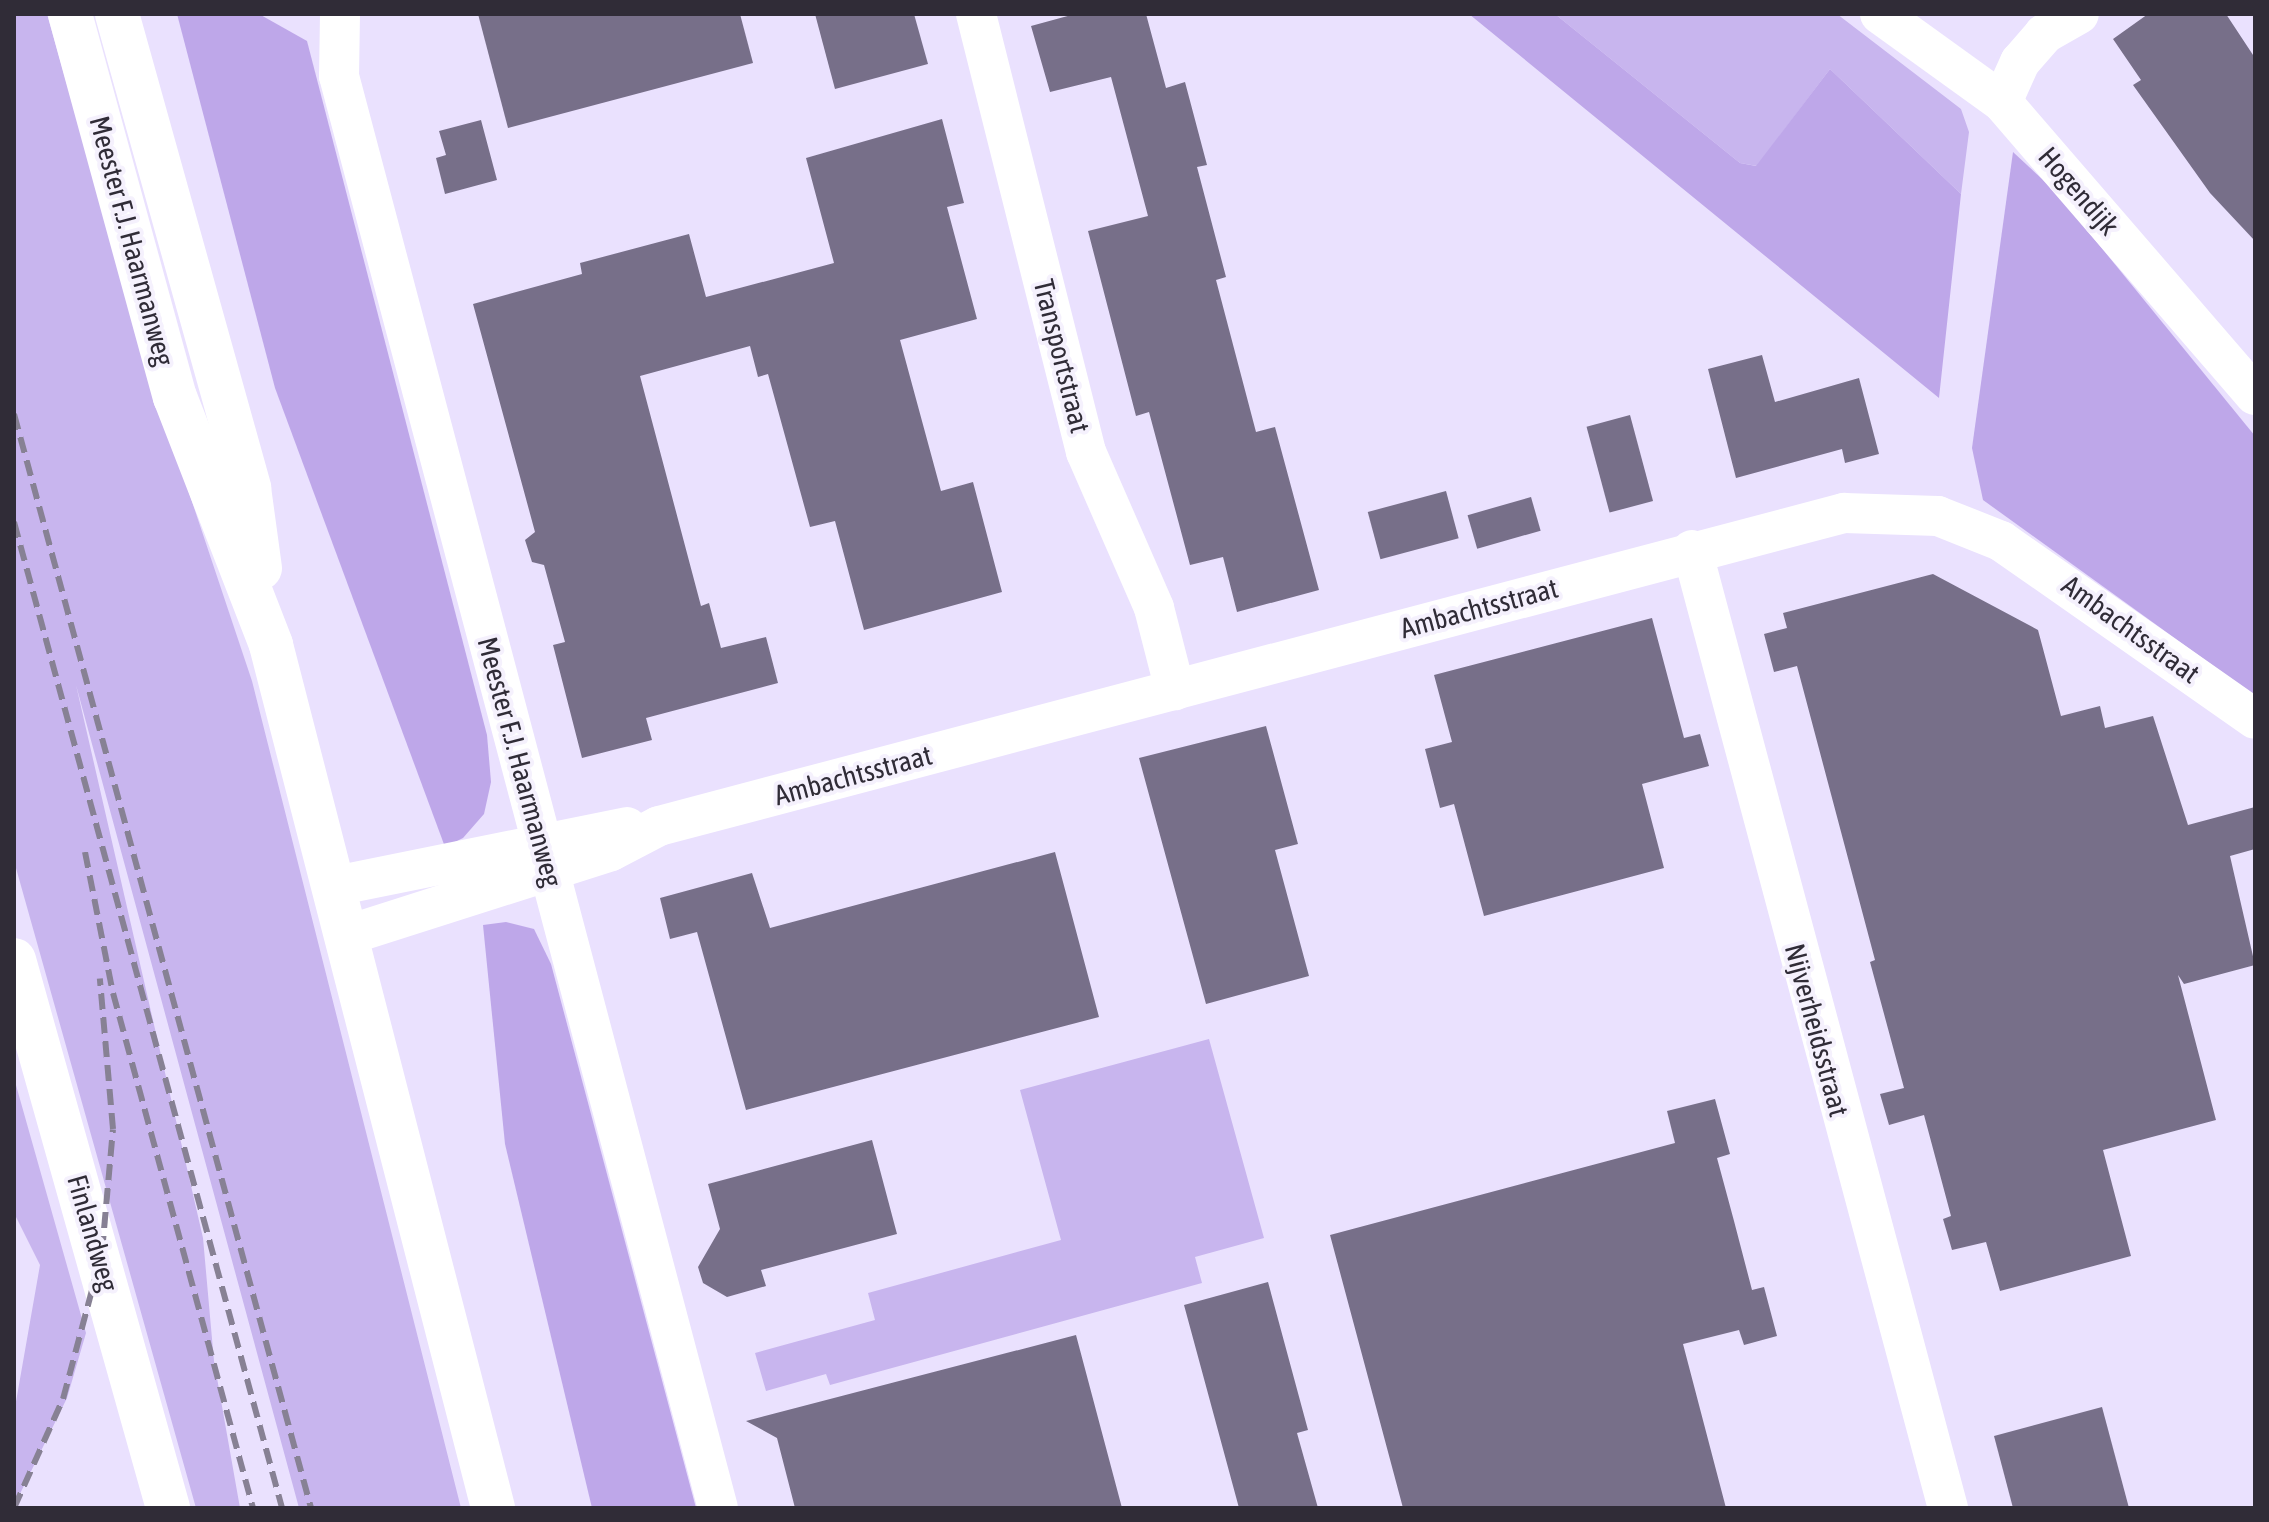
<!DOCTYPE html>
<style>
body{margin:0}
#map{position:relative;width:2269px;height:1522px;overflow:hidden;background:#eae1fe;font-family:"Asap Condensed",sans-serif}
div>[style]{position:absolute}
.green>*{inset:0;background:#c8b5ee}
.forest>*{inset:0;background:#bea7e9}
.building>*{inset:0;background:#776f89;transform-origin:0 0}
.street>*{height:40px;margin:-20px;padding:0 20px;transform-origin:20px;border-radius:20px;background:#fff}
.secondary>*{height:44px;margin:-22px;padding:0 22px;transform-origin:22px;border-radius:22px;background:#fff}
.rail>*{height:6px;margin-top:-3px;transform-origin:0;background:repeating-linear-gradient(90deg,#878194 0 16px,transparent 0 24px)}
span{translate:-50% -50%;white-space:nowrap;text-align:center;line-height:1.15;-webkit-text-stroke:8px #f5f1fd;paint-order:stroke}
.street-label{font-size:28px;color:#302c37}
.frame{position:absolute;inset:0;border:16px solid #302c37;pointer-events:none}
</style>
<div id="map">
<div class="green">
<div style="clip-path:polygon(14px 14px,47px 14px,149px 373px,252px 681px,461px 1508px,299px 1508px,76px 685px,203px 1238px,214px 1361px,240px 1508px,196px 1508px,14px 861px)"></div>
<div style="clip-path:polygon(1555px 14px,1837px 14px,1961px 109px,1969px 132px,1961px 194px,1830px 69px,1757px 166px,1740px 163px)"></div>
<div style="clip-path:polygon(1209px 1039px,1264px 1238px,1195px 1257px,1202px 1283px,830px 1385px,826px 1374px,766px 1391px,755px 1353px,875px 1320px,868px 1293px,1061px 1240px,1020px 1090px)"></div>
<div style="clip-path:polygon(14px 1078px,86px 1333px,67px 1398px,14px 1506px,14px 1413px,40px 1265px,14px 1213px)"></div>
</div>
<div class="forest">
<div style="clip-path:polygon(177px 14px,259px 14px,307px 41px,487px 735px,491px 782px,484px 814px,463px 838px,445px 847px,275px 388px)"></div>
<div style="clip-path:polygon(1469px 14px,1555px 14px,1740px 163px,1756px 166px,1830px 69px,1961px 194px,1939px 398px)"></div>
<div style="clip-path:polygon(2013px 152px,2056px 192px,2255px 436px,2255px 696px,1983px 500px,1972px 448px)"></div>
<div style="clip-path:polygon(506px 922px,534px 929px,551px 964px,696px 1508px,592px 1508px,505px 1144px,483px 925px)"></div>
</div>
<div class="building">
<div style="clip-path:polygon(478px 14px,740px 14px,753px 63px,508px 128px)"></div>
<div style="clip-path:polygon(815px 14px,914px 14px,928px 64px,835px 89px)"></div>
<div style="clip-path:polygon(1075px 14px,1146px 14px,1166px 88px,1185px 82px,1207px 165px,1197px 167px,1226px 277px,1216px 280px,1256px 432px,1275px 427px,1319px 590px,1237px 612px,1223px 557px,1190px 565px,1149px 412px,1136px 416px,1088px 231px,1148px 216px,1111px 77px,1050px 92px,1031px 26px)"></div>
<div style="clip-path:polygon(2148px 14px,2226px 14px,2255px 58px,2255px 241px,2210px 193px,2133px 85px,2141px 80px,2113px 39px)"></div>
<div style="clip-path:polygon(942px 119px,964px 203px,947px 207px,977px 319px,900px 340px,941px 491px,973px 482px,1002px 592px,864px 630px,835px 521px,810px 527px,768px 374px,758px 377px,750px 346px,640px 376px,701px 606px,709px 603px,721px 648px,766px 637px,778px 683px,646px 718px,652px 740px,582px 758px,553px 645px,565px 642px,544px 565px,532px 562px,525px 540px,535px 532px,473px 304px,582px 274px,580px 263px,689px 234px,706px 297px,834px 263px,806px 158px)"></div>
<div style="clip-path:polygon(481px 120px,497px 180px,445px 194px,436px 158px,446px 155px,439px 131px)"></div>
<div style="clip-path:polygon(1762px 355px,1775px 402px,1859px 378px,1879px 454px,1845px 463px,1842px 449px,1736px 478px,1708px 369px)"></div>
<div style="left:1630px;top:415px;width:89px;height:45px;rotate:75deg"></div>
<div style="left:1446px;top:491px;width:49px;height:81px;rotate:75deg"></div>
<div style="left:1531px;top:497px;width:35px;height:66px;rotate:74deg"></div>
<div style="clip-path:polygon(1933px 574px,2038px 630px,2061px 716px,2100px 706px,2105px 728px,2153px 716px,2188px 825px,2255px 807px,2255px 849px,2230px 856px,2255px 965px,2184px 984px,2178px 975px,2216px 1120px,2103px 1150px,2131px 1256px,2000px 1291px,1986px 1242px,1952px 1250px,1943px 1219px,1951px 1216px,1924px 1115px,1889px 1125px,1880px 1094px,1904px 1088px,1870px 962px,1875px 960px,1797px 666px,1774px 672px,1764px 634px,1787px 628px,1783px 613px)"></div>
<div style="clip-path:polygon(1652px 618px,1684px 738px,1700px 734px,1709px 766px,1642px 784px,1664px 868px,1484px 916px,1454px 804px,1440px 808px,1425px 749px,1452px 742px,1434px 675px)"></div>
<div style="clip-path:polygon(1266px 726px,1298px 844px,1275px 850px,1309px 976px,1206px 1004px,1139px 758px)"></div>
<div style="clip-path:polygon(1055px 852px,1099px 1017px,746px 1110px,697px 932px,670px 939px,660px 898px,752px 873px,770px 928px)"></div>
<div style="clip-path:polygon(1715px 1099px,1730px 1154px,1717px 1158px,1734px 1221px,1752px 1290px,1764px 1287px,1777px 1336px,1744px 1345px,1739px 1330px,1683px 1344px,1726px 1508px,1403px 1508px,1330px 1235px,1675px 1143px,1667px 1111px)"></div>
<div style="clip-path:polygon(872px 1140px,897px 1234px,761px 1270px,766px 1286px,727px 1297px,703px 1283px,698px 1267px,720px 1229px,708px 1184px)"></div>
<div style="clip-path:polygon(1268px 1282px,1308px 1430px,1297px 1433px,1318px 1508px,1239px 1508px,1184px 1305px)"></div>
<div style="clip-path:polygon(1076px 1335px,1122px 1508px,795px 1508px,777px 1438px,746px 1421px)"></div>
<div style="clip-path:polygon(2102px 1407px,2129px 1508px,2013px 1508px,1994px 1436px)"></div>
</div>
<div class="street">
<div style="left:340px;top:14px;width:62px;rotate:90.9deg"></div>
<div style="left:339px;top:76px;width:1481px;rotate:75.18deg"></div>
<div style="left:976px;top:14px;width:452px;rotate:75.9deg"></div>
<div style="left:1086px;top:452px;width:170px;rotate:66.4deg"></div>
<div style="left:1154px;top:608px;width:85px;rotate:75.6deg"></div>
<div style="left:1880px;top:14px;width:150px;rotate:35.8deg"></div>
<div style="left:2002px;top:102px;width:387px;rotate:49.2deg"></div>
<div style="left:2002px;top:102px;width:44px;rotate:-65.8deg"></div>
<div style="left:2020px;top:62px;width:37px;rotate:-49deg"></div>
<div style="left:2044px;top:34px;width:40px;rotate:-29.7deg"></div>
<div style="left:1692px;top:550px;width:992px;rotate:75.04deg"></div>
<div style="left:335px;top:886px;width:298px;rotate:-11.4deg"></div>
<div style="left:348px;top:935px;width:276px;rotate:-17.7deg"></div>
<div style="left:611px;top:851px;width:54px;rotate:-27.5deg"></div>
<div style="left:659px;top:826px;width:1226px;rotate:-14.8deg"></div>
<div style="left:1844px;top:513px;width:94px;rotate:1.8deg"></div>
<div style="left:1938px;top:516px;width:68px;rotate:21.6deg"></div>
<div style="left:2001px;top:541px;width:310px;rotate:35deg"></div>
</div>
<div class="secondary">
<div style="left:70px;top:14px;width:397px;rotate:74.7deg"></div>
<div style="left:175px;top:397px;width:266px;rotate:68.8deg"></div>
<div style="left:271px;top:645px;width:891px;rotate:75.57deg"></div>
<div style="left:117px;top:14px;width:492px;rotate:74.4deg"></div>
<div style="left:249px;top:488px;width:81px;rotate:82.2deg"></div>
<div style="left:14px;top:960px;width:569px;rotate:74.3deg"></div>
</div>
<div class="rail">
<div style="left:14px;top:414px;width:1134px;rotate:74.81deg"></div>
<div style="left:14px;top:522px;width:1022px;rotate:74.79deg"></div>
<div style="left:85px;top:852px;width:144px;rotate:78.8deg"></div>
<div style="left:113px;top:993px;width:534px;rotate:74.79deg"></div>
<div style="left:14px;top:1508px;width:120px;rotate:-65.8deg"></div>
<div style="left:63px;top:1399px;width:152px;rotate:-75.1deg"></div>
<div style="left:102px;top:1252px;width:123px;rotate:-84.9deg"></div>
<div style="left:113px;top:1129px;width:151px;rotate:-95deg"></div>
</div>
<div class="street-label">
<span style="left:2079px;top:191px;rotate:49deg">Hogendijk</span>
<span style="left:132px;top:241px;rotate:75deg">Meester F.J. Haarmanweg</span>
<span style="left:1062px;top:356px;rotate:76deg">Transportstraat</span>
<span style="left:1479px;top:608px;rotate:-15deg">Ambachtsstraat</span>
<span style="left:2131px;top:629px;rotate:36deg">Ambachtsstraat</span>
<span style="left:520px;top:762px;rotate:75deg">Meester F.J. Haarmanweg</span>
<span style="left:853px;top:775px;rotate:-15deg">Ambachtsstraat</span>
<span style="left:1817px;top:1030px;rotate:75deg">Nijverheidsstraat</span>
<span style="left:93px;top:1233px;rotate:74deg">Finlandweg</span>
</div>
<div class="frame"></div>
</div>
